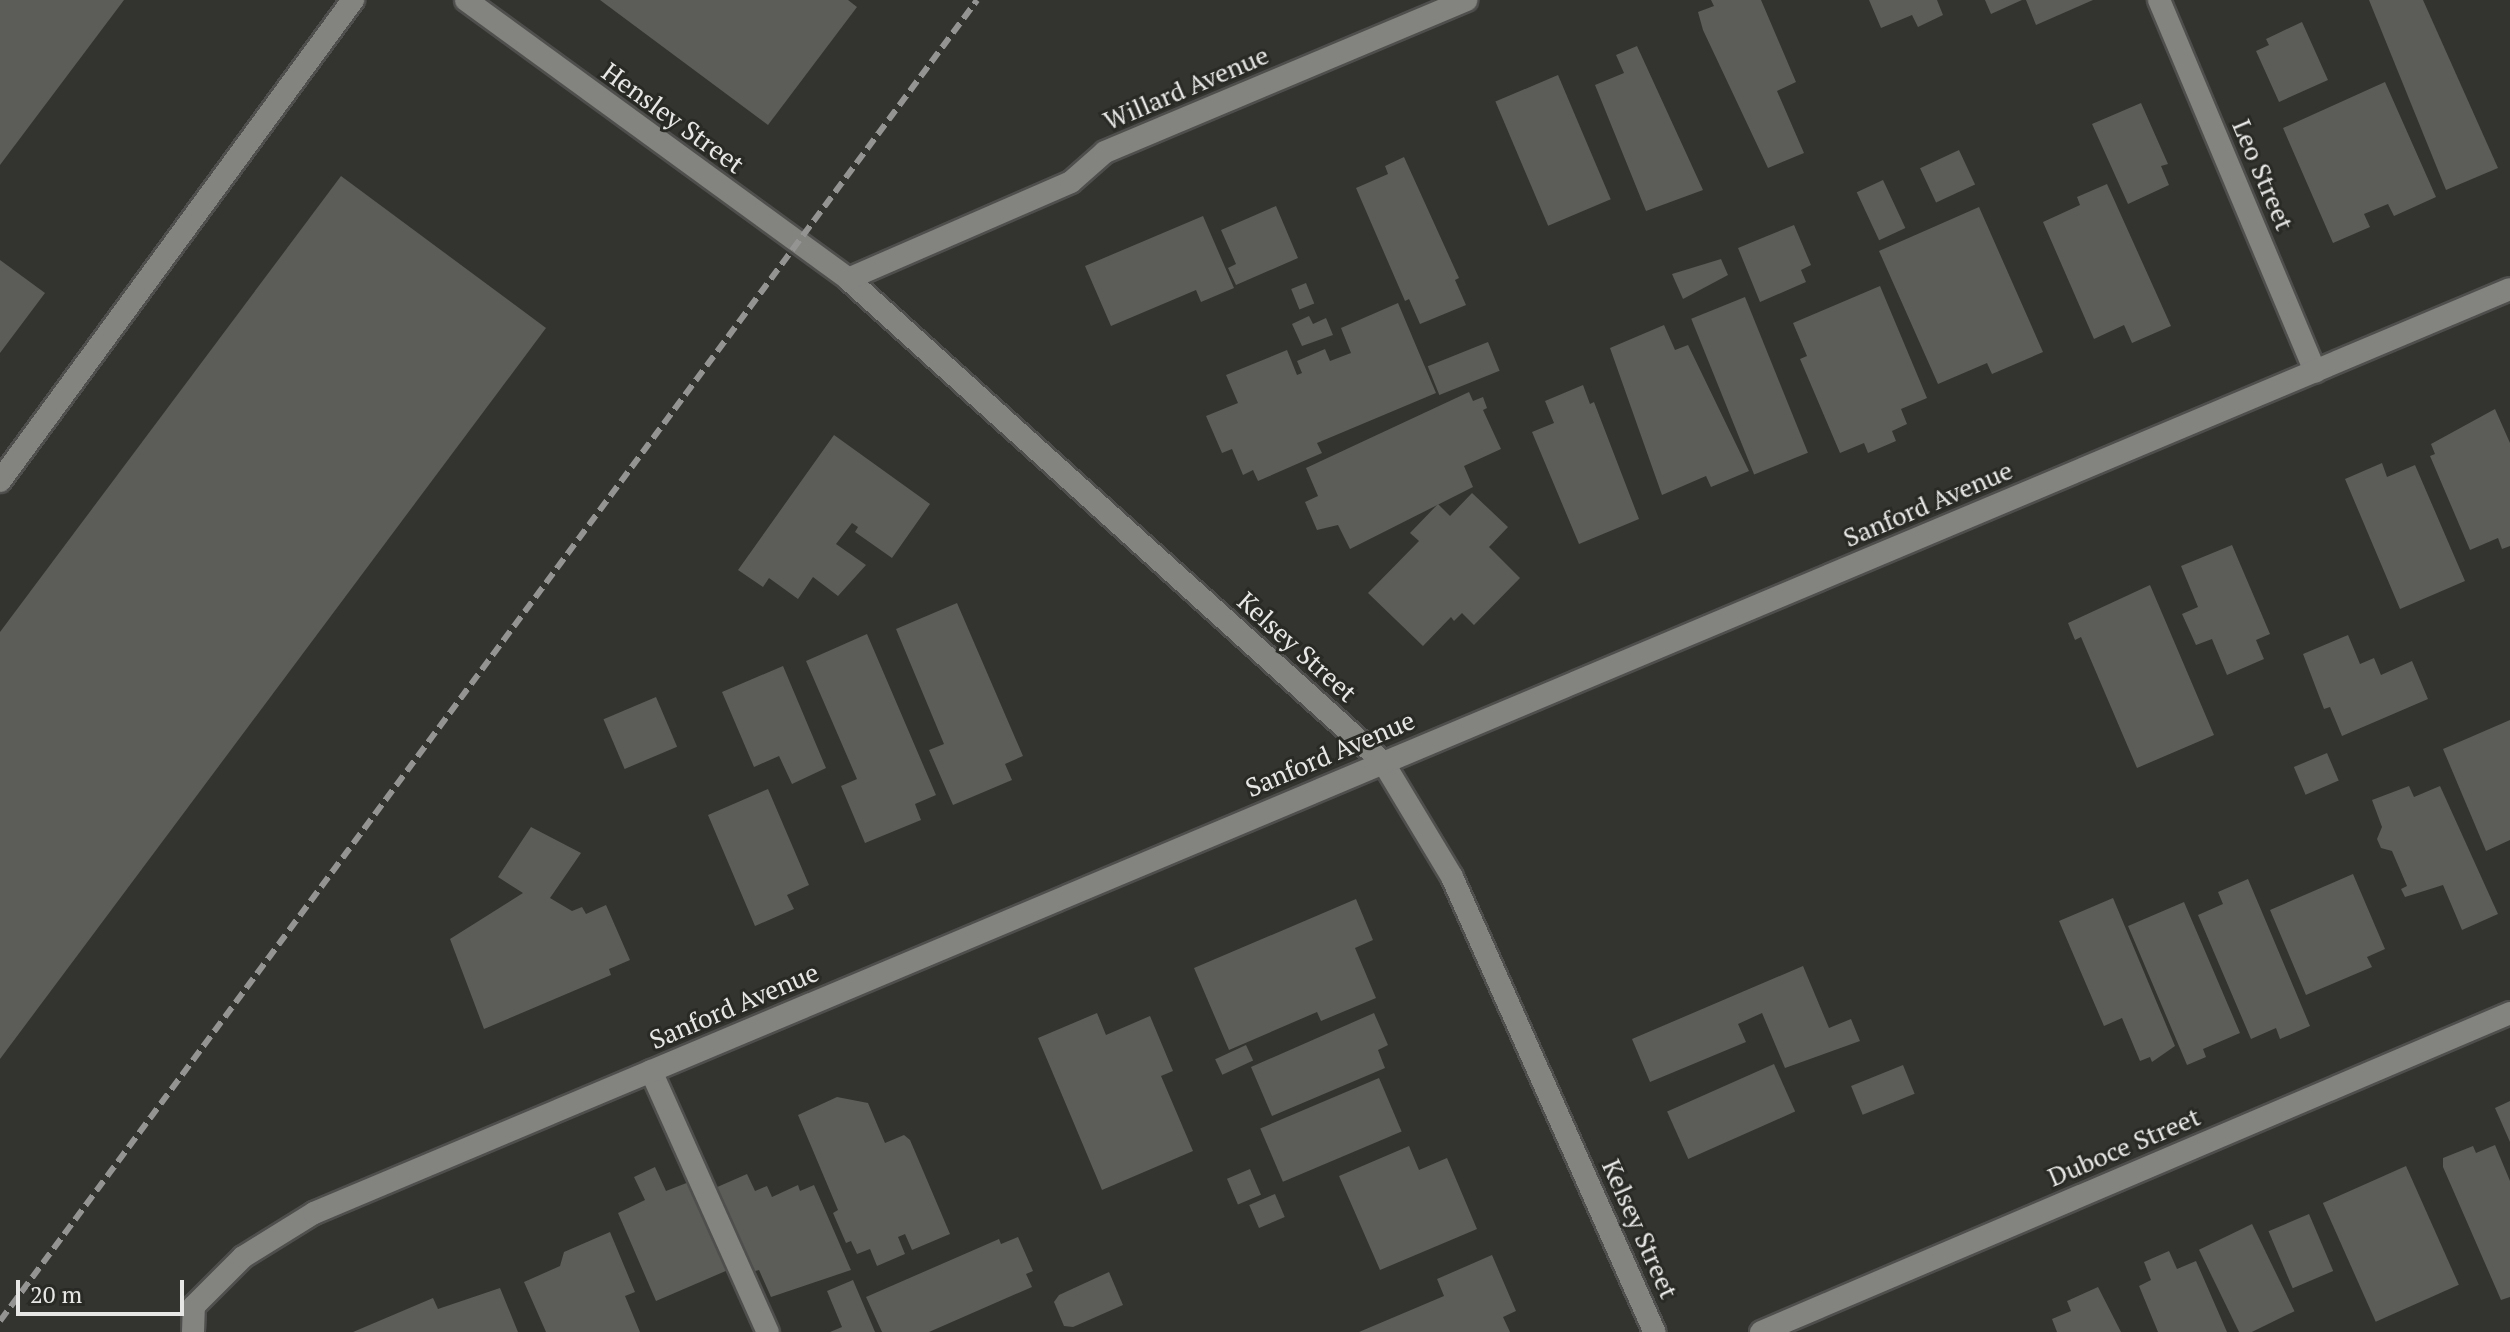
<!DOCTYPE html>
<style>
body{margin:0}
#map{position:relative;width:2510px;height:1332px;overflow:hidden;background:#333330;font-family:"PT Serif",serif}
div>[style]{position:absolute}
.building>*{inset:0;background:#5c5c59;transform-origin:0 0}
.roads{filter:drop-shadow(2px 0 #4f4f4d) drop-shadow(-2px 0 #4f4f4d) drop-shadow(0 2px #4f4f4d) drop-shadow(0 -2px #4f4f4d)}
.service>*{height:22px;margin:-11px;padding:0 11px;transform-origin:11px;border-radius:11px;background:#838380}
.minor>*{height:22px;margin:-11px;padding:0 11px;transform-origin:11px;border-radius:11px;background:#838380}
.rail>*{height:6px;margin-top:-3px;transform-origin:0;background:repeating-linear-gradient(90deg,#949492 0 12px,transparent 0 18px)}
span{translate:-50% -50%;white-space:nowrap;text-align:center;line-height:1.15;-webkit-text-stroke:6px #292926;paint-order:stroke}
.street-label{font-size:26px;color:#e7e7e5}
.scale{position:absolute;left:16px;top:1280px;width:168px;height:36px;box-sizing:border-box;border:4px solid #e7e7e5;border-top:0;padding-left:10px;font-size:24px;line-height:28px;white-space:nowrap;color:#e7e7e5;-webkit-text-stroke:6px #292926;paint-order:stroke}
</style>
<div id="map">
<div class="building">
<div style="clip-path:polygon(0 0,124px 0,0 165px)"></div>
<div style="clip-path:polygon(600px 0,848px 0,857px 7px,768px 125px)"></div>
<div style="clip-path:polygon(1711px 0,1761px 0,1796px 82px,1777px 91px,1804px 153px,1768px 168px,1703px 30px,1698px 12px,1714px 6px)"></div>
<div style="clip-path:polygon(1869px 0,1937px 0,1943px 15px,1918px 27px,1912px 15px,1881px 28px)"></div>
<div style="clip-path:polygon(1985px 0,2022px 0,1991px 14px)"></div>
<div style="clip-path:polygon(2026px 0,2093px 0,2036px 25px)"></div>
<div style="clip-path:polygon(2369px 0,2423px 0,2498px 168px,2446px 190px)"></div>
<div style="clip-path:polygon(2302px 22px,2328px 80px,2279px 102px,2256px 51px,2269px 45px,2266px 39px)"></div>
<div style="clip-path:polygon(1637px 46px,1703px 190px,1646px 211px,1595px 85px,1624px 73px,1616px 55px)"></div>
<div style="left:1558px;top:75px;width:135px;height:68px;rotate:67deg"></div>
<div style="clip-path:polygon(2385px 82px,2436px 197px,2394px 216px,2388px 204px,2364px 214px,2370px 227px,2333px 243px,2283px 128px)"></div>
<div style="clip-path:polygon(2141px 103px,2168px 164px,2161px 166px,2169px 185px,2128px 204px,2092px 124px)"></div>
<div style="left:1959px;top:150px;width:38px;height:43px;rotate:65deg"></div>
<div style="clip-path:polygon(1404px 157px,1459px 278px,1455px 280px,1466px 305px,1420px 324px,1409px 299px,1405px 301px,1356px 188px,1388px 174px,1385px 166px)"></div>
<div style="clip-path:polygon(341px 176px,546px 328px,0 1059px,0 632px)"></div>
<div style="left:1883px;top:180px;width:53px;height:29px;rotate:65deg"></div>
<div style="clip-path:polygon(2107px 184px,2171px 326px,2132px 343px,2124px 325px,2094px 339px,2043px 222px,2080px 205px,2077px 197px)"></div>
<div style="clip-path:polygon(1276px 206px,1298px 258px,1236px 285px,1228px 268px,1236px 264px,1221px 230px)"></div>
<div style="clip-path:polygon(1979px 207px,2043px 352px,1992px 374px,1987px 363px,1938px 384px,1879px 251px)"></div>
<div style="clip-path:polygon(1203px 216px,1234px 288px,1201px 302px,1196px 290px,1111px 326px,1085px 266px)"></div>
<div style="clip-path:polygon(1794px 225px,1811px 265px,1801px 270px,1806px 282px,1760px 302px,1738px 248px)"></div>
<div style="clip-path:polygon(1721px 259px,1728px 275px,1683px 299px,1672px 274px)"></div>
<div style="clip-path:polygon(0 260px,45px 293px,0 353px)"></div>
<div style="left:1306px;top:283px;width:22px;height:16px;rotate:68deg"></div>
<div style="clip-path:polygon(1880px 286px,1927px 398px,1901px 409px,1907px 424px,1892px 431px,1896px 441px,1868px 453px,1864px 443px,1840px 453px,1800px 359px,1807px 356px,1793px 323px)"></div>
<div style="left:1745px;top:297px;width:168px;height:58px;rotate:68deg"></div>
<div style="clip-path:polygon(1398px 303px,1436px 393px,1317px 443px,1322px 453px,1258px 481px,1253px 470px,1243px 475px,1232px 449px,1222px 453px,1206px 416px,1238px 403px,1226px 375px,1287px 350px,1297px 375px,1302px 373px,1297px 361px,1325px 349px,1330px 361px,1351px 353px,1341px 328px)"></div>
<div style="clip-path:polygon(1309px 316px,1313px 324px,1326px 318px,1333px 335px,1302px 346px,1292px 324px)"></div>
<div style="clip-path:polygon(1664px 325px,1675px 350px,1688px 345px,1749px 471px,1711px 487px,1706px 476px,1662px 495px,1610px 348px)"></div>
<div style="left:1488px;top:342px;width:31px;height:65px;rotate:68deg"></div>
<div style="clip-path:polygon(1583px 385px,1590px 404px,1594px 402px,1639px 519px,1579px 544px,1532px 432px,1554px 423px,1545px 401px)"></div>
<div style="clip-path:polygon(1469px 392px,1473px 401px,1483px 397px,1487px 408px,1483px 410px,1501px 449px,1464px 466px,1473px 487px,1350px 549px,1338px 525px,1317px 530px,1305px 502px,1318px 496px,1306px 468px)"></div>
<div style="clip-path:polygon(2495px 409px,2510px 443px,2510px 546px,2502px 549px,2498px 538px,2470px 550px,2430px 456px,2435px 454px,2431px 444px)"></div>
<div style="clip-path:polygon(834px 435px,930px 504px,892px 558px,855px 532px,858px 527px,852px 523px,836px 544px,866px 565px,838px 596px,813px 577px,798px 599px,769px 578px,763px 587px,738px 570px)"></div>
<div style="clip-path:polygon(2382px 463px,2387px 477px,2415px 465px,2465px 581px,2400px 609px,2345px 479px)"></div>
<div style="clip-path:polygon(1472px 493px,1508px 527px,1489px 547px,1520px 578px,1474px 625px,1462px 613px,1454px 621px,1451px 617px,1423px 646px,1368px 593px,1419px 541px,1410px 533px,1438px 504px,1450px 516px)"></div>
<div style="clip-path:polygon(2232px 545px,2270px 634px,2256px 640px,2264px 659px,2227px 675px,2212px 639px,2196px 645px,2182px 614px,2198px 607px,2181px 566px)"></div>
<div style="clip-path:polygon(2150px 585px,2214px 735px,2137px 768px,2081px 637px,2075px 640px,2068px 623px)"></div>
<div style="clip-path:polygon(957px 603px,1023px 756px,1005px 764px,1012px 780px,953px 805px,929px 750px,944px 744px,896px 629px)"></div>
<div style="clip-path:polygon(867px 634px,936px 795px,915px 804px,921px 820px,865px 843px,841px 786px,857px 779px,806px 661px)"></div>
<div style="clip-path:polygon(2348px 635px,2360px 664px,2374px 658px,2381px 675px,2412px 661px,2428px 699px,2342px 736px,2330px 707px,2324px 709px,2303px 654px)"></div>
<div style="clip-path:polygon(783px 666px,826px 768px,792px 784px,779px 756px,754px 767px,722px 692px)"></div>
<div style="left:656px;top:697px;width:54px;height:57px;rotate:67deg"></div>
<div style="clip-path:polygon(2510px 720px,2510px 840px,2486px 851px,2443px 749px)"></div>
<div style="left:2327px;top:753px;width:30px;height:36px;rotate:67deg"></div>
<div style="clip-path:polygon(2409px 786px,2414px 797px,2440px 786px,2498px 914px,2462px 930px,2443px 885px,2405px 897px,2401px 889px,2407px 886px,2392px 851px,2381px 848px,2377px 839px,2382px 827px,2372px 800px)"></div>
<div style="clip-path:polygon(768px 789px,809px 885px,787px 895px,794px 909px,755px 926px,708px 815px)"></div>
<div style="clip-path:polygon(531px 827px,581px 853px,550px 898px,572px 911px,582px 907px,586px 914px,606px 905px,630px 960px,609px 969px,611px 975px,484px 1029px,450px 939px,523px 893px,498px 877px)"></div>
<div style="clip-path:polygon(2353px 874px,2385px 949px,2367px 957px,2372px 967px,2306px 995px,2270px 910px)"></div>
<div style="clip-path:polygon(2248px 879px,2310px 1026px,2280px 1039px,2276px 1028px,2251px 1039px,2198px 915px,2223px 904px,2218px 892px)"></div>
<div style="clip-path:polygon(2113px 898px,2175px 1046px,2152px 1062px,2150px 1057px,2140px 1061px,2122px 1018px,2104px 1026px,2059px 921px)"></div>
<div style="clip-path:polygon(1356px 899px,1373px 940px,1355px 948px,1376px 998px,1321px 1021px,1317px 1012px,1229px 1050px,1194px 968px)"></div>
<div style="clip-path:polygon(2184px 902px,2240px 1033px,2203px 1049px,2206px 1057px,2187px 1065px,2128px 926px)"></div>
<div style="clip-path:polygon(1803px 966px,1829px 1028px,1851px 1019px,1860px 1041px,1785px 1068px,1762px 1013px,1738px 1024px,1746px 1042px,1650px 1082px,1632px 1039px)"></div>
<div style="clip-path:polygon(1097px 1013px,1106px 1035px,1150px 1016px,1173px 1071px,1161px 1076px,1193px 1151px,1102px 1190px,1038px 1038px)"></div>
<div style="clip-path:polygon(1374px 1013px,1388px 1045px,1378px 1050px,1385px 1068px,1272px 1116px,1251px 1067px)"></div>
<div style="left:1246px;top:1045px;width:17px;height:34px;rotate:65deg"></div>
<div style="left:1774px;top:1064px;width:52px;height:117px;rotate:66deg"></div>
<div style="left:1903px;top:1065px;width:31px;height:56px;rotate:68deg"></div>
<div style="left:1379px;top:1078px;width:58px;height:129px;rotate:67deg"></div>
<div style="clip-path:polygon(837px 1097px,868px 1103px,885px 1143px,904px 1135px,910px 1140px,950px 1234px,912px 1250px,905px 1234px,898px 1237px,905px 1254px,877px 1266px,870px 1249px,857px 1254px,851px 1241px,846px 1243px,833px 1213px,838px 1210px,798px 1115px)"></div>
<div style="clip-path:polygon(2510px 1101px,2510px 1142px,2495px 1108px)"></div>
<div style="clip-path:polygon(2495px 1145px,2510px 1181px,2510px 1297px,2501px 1300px,2443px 1167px,2443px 1158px,2473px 1146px,2476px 1153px)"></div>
<div style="clip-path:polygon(1409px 1146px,1419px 1170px,1447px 1158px,1477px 1229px,1380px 1270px,1339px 1176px)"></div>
<div style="left:2406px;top:1166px;width:130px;height:91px;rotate:66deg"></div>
<div style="clip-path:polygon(655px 1167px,666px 1191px,689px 1182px,728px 1270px,656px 1301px,618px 1213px,645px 1200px,634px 1177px)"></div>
<div style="left:1250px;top:1169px;width:28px;height:25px;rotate:67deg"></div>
<div style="clip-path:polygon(747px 1174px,755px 1191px,767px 1186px,772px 1197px,798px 1185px,800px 1191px,814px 1185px,851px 1270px,771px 1297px,759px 1270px,752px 1272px,715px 1188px)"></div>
<div style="left:1275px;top:1194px;width:25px;height:28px;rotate:67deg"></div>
<div style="left:2309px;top:1214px;width:62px;height:44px;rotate:67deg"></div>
<div style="left:2252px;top:1224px;width:97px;height:59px;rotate:64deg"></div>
<div style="clip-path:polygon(610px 1232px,635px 1292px,625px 1296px,640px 1332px,546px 1332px,524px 1282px,560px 1266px,564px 1252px)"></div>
<div style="clip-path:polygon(1018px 1237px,1033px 1271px,1026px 1274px,1032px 1287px,929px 1332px,882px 1332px,866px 1297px,999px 1239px,1001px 1244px)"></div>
<div style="clip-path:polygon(2169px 1251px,2177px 1269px,2196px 1261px,2227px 1332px,2158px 1332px,2139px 1286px,2151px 1280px,2144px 1262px)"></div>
<div style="clip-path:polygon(1492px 1255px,1516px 1311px,1503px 1317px,1510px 1332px,1359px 1332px,1444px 1296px,1437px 1279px)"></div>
<div style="clip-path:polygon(1109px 1272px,1123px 1305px,1073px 1327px,1064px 1326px,1054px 1302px,1059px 1295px)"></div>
<div style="clip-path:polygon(853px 1280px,875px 1332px,830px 1332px,842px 1327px,827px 1291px)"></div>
<div style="clip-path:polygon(2098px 1287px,2121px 1332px,2057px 1332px,2052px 1319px,2071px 1311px,2067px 1301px)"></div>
<div style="clip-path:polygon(500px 1288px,518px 1332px,353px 1332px,433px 1298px,438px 1309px)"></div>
</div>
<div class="roads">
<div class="service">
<div style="left:0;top:481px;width:597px;rotate:-53.73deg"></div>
<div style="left:651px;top:1071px;width:286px;rotate:65.9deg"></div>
</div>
<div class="minor">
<div style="left:466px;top:0;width:473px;rotate:36.1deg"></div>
<div style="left:848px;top:279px;width:721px;rotate:42.08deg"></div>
<div style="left:1383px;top:762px;width:134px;rotate:59deg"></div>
<div style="left:1452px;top:877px;width:498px;rotate:66deg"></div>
<div style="left:2159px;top:0;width:403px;rotate:67.2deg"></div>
<div style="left:848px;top:279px;width:243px;rotate:-23.5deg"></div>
<div style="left:1071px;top:182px;width:45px;rotate:-41.4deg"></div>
<div style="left:1105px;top:152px;width:392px;rotate:-22.8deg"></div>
<div style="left:193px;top:1332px;width:26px;rotate:-88deg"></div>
<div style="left:194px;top:1306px;width:69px;rotate:-45deg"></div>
<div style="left:243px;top:1257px;width:84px;rotate:-31.8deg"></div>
<div style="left:314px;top:1213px;width:2382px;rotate:-22.82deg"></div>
<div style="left:1761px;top:1332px;width:814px;rotate:-23.07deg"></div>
</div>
</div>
<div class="rail">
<div style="left:0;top:1321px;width:1643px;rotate:-53.51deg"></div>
</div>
<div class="street-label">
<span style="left:1186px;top:88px;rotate:-23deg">Willard Avenue</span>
<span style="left:673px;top:118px;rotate:36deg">Hensley Street</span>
<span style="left:2263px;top:175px;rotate:67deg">Leo Street</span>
<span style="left:1928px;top:504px;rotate:-23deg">Sanford Avenue</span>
<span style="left:1297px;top:647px;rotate:42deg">Kelsey Street</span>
<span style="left:1330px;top:754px;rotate:-23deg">Sanford Avenue</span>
<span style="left:734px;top:1006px;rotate:-23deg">Sanford Avenue</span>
<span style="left:2124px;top:1147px;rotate:-23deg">Duboce Street</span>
<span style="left:1640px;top:1229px;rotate:66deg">Kelsey Street</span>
</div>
<div class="scale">20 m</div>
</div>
